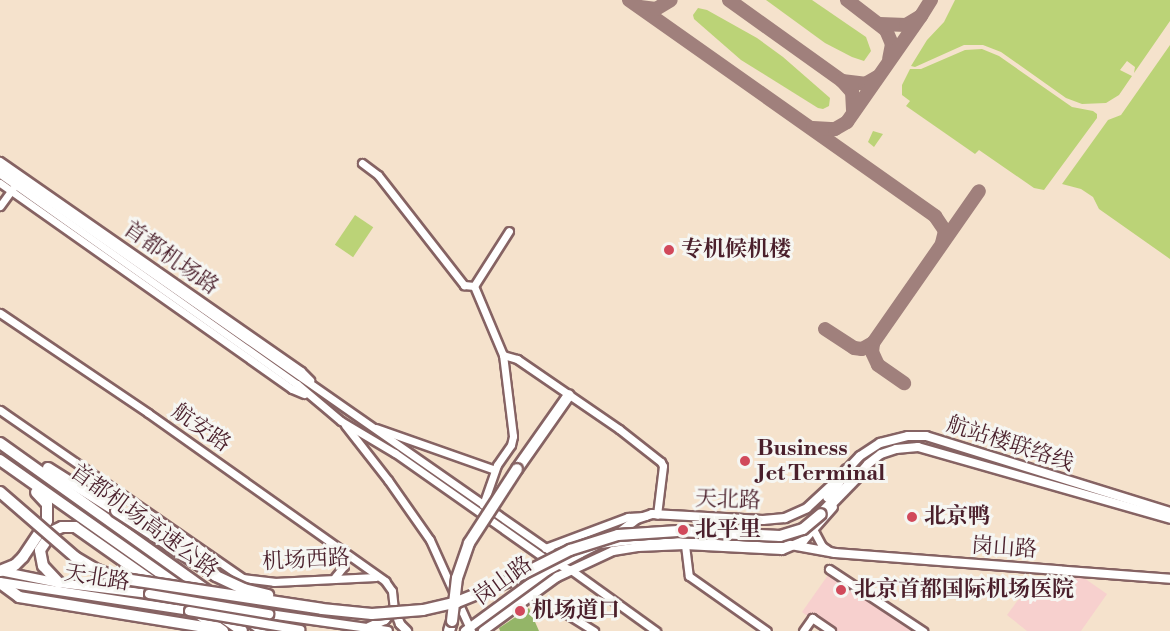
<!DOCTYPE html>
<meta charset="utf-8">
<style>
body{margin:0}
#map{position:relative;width:1170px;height:631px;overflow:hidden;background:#f5e2cc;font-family:"Libre Bodoni","Noto Serif SC",serif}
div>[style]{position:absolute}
.built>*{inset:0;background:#f7d0ce}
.green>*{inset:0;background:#bbd377;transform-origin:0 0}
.forest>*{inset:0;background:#94b568}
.taxiway>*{height:14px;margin:-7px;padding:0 7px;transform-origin:7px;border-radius:7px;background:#a0807c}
.roads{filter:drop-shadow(2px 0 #866363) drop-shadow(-2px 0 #866363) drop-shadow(0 2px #866363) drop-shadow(0 -2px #866363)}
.minor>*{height:7px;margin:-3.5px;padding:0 3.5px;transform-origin:3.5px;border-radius:3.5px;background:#fff}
.major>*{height:8px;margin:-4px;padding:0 4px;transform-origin:4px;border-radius:4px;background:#fff}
.highway>*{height:10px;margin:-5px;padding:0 5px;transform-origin:5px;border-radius:5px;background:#fff}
.bridges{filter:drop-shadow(2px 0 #866363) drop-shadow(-2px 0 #866363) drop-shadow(0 2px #866363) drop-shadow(0 -2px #866363)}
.major-bridge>*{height:8px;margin:-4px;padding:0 4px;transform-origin:4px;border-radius:4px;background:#fff}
.highway-bridge>*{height:10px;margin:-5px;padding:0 5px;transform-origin:5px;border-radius:5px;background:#fff}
.dots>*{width:16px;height:16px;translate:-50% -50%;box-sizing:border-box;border:3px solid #f6f6f2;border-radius:50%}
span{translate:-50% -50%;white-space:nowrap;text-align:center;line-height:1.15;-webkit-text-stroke:6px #f6f6f2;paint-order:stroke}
.poi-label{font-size:22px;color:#4a1f2b;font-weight:700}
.left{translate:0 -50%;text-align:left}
.street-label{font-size:22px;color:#4a1f2b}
</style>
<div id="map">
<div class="built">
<div style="clip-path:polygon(833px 568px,922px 631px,827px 631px,802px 612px)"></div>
<div style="clip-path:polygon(1035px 577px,1084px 578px,1107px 594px,1081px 631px,1027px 631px,1007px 615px)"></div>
</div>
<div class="green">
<div style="clip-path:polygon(766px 0,812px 0,866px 37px,871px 51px,864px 61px,852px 57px,825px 43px)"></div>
<div style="clip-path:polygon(955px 0,1170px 0,1170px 21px,1134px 73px,1135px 67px,1127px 61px,1120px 70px,1132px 76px,1119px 95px,1106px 103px,1082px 104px,1066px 98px,1001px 52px,983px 45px,964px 45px,915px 67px,911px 66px,927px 40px,944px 22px)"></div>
<div style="clip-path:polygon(698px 8px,707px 10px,757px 38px,783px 57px,830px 98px,829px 106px,823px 109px,818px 108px,741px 60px,694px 19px,693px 15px)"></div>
<div style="clip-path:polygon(1170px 45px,1170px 259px,1099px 209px,1093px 197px,1081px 189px,1062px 184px,1108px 120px,1121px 115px)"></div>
<div style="clip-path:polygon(982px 49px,999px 56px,1072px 107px,1093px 111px,1097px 114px,1097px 118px,1044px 190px,1034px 188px,979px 150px,975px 154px,906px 106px,910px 101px,902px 95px,902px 85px,910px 69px,921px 69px,965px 50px)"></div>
<div style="clip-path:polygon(873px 131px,883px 134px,874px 147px,868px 142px)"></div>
<div style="left:355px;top:215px;width:22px;height:36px;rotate:34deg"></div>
</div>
<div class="forest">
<div style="clip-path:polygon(529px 608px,539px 631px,500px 631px,499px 628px)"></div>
</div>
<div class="taxiway">
<div style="left:629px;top:0;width:375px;rotate:35.2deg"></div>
<div style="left:935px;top:216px;width:18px;rotate:56deg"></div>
<div style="left:945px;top:231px;width:12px;rotate:104deg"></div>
<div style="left:729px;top:0;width:139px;rotate:35.6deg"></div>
<div style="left:847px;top:0;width:49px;rotate:37.6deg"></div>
<div style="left:886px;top:30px;width:15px;rotate:67deg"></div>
<div style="left:892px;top:44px;width:15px;rotate:101deg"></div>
<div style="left:640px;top:7px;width:16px;rotate:7deg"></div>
<div style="left:656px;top:9px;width:17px;rotate:-31deg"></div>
<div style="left:880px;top:24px;width:26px;rotate:2deg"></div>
<div style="left:906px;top:25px;width:17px;rotate:-31deg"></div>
<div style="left:921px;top:16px;width:19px;rotate:-58deg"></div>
<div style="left:853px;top:110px;width:18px;rotate:-93deg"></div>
<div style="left:852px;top:92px;width:15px;rotate:-132deg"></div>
<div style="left:842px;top:81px;width:23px;rotate:7deg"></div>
<div style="left:865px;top:84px;width:14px;rotate:-30deg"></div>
<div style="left:813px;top:128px;width:22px;rotate:3deg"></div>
<div style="left:835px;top:129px;width:14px;rotate:-30deg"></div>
<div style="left:847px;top:122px;width:129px;rotate:-55.1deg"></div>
<div style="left:825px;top:329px;width:35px;rotate:33deg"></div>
<div style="left:854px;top:348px;width:8px;rotate:7deg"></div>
<div style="left:862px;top:349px;width:13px;rotate:-29deg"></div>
<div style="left:873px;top:343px;width:185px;rotate:-55.1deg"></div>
<div style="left:873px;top:343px;width:9px;rotate:96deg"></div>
<div style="left:872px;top:352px;width:14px;rotate:65deg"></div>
<div style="left:878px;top:365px;width:32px;rotate:35deg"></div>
</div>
<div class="roads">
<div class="minor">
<div style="left:0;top:161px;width:367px;rotate:34.9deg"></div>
<div style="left:301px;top:371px;width:13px;rotate:45deg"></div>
<div style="left:362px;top:163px;width:20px;rotate:37deg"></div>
<div style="left:378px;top:175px;width:140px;rotate:52deg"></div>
<div style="left:464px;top:285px;width:10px;rotate:6deg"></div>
<div style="left:0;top:167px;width:683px;rotate:34.92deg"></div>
<div style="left:0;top:174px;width:364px;rotate:35.3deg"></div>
<div style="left:297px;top:384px;width:57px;rotate:40.1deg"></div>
<div style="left:341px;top:421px;width:63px;rotate:30.7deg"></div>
<div style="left:395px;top:453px;width:184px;rotate:35.1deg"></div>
<div style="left:546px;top:559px;width:27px;rotate:24deg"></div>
<div style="left:571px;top:570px;width:105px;rotate:35.7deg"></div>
<div style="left:0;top:183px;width:357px;rotate:35.2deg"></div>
<div style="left:292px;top:389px;width:13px;rotate:23deg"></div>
<div style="left:0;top:206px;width:22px;rotate:-54deg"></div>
<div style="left:0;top:313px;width:179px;rotate:34deg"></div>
<div style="left:148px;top:413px;width:291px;rotate:35.3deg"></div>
<div style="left:385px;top:581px;width:12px;rotate:55deg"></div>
<div style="left:392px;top:591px;width:18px;rotate:84deg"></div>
<div style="left:503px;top:355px;width:15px;rotate:16deg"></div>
<div style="left:517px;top:359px;width:124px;rotate:34.5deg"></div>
<div style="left:619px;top:429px;width:53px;rotate:38.2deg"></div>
<div style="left:661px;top:462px;width:4px;rotate:63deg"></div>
<div style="left:663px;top:466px;width:49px;rotate:97deg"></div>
<div style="left:0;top:410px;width:295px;rotate:34.7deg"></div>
<div style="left:243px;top:578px;width:31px;rotate:7deg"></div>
<div style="left:274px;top:582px;width:102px;rotate:-2.8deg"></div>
<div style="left:345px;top:425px;width:70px;rotate:52deg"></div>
<div style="left:388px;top:480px;width:73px;rotate:55deg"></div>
<div style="left:430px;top:540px;width:100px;rotate:65.7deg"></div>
<div style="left:376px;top:428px;width:126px;rotate:19.4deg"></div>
<div style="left:483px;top:505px;width:42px;rotate:-70.7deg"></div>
<div style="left:497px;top:465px;width:24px;rotate:-55deg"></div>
<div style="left:511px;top:445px;width:9px;rotate:-77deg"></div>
<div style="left:513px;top:436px;width:82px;rotate:-97deg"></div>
<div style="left:503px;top:355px;width:75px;rotate:-112.8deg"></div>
<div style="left:474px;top:286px;width:65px;rotate:-57.5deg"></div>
<div style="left:814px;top:531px;width:17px;rotate:62deg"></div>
<div style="left:822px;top:546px;width:11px;rotate:34deg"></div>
<div style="left:685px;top:545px;width:31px;rotate:83deg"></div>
<div style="left:689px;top:576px;width:95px;rotate:35.2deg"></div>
<div style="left:545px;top:548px;width:89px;rotate:-20.5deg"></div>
<div style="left:628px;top:517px;width:17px;rotate:-3deg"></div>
<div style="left:829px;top:569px;width:113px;rotate:33.4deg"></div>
<div style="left:335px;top:577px;width:14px;rotate:-51deg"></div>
<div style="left:344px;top:566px;width:15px;rotate:-90deg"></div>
<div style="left:567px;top:614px;width:32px;rotate:32deg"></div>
<div style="left:803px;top:631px;width:16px;rotate:-55deg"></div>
<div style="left:812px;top:618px;width:23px;rotate:34deg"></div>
</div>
<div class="major">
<div style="left:844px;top:473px;width:23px;rotate:-47deg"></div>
<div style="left:860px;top:456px;width:24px;rotate:-33deg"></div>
<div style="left:880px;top:443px;width:29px;rotate:-14deg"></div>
<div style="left:908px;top:436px;width:18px"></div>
<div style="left:926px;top:436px;width:256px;rotate:17.3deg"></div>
<div style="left:854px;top:480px;width:21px;rotate:-49deg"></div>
<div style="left:868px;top:464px;width:16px;rotate:-38deg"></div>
<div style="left:881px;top:454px;width:16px;rotate:-18deg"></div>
<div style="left:896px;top:449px;width:22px;rotate:-5deg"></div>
<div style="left:918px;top:447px;width:262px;rotate:15.9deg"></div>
<div style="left:615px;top:536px;width:28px;rotate:-38deg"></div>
<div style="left:637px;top:519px;width:16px;rotate:-18deg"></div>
<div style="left:652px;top:514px;width:111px;rotate:3.1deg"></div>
<div style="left:763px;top:520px;width:22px;rotate:-5deg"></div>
<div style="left:785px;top:518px;width:24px;rotate:-24deg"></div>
<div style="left:807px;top:508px;width:38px;rotate:-43deg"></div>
<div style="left:0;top:571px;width:60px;rotate:11.5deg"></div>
<div style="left:59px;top:583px;width:91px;rotate:7deg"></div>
<div style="left:0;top:582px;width:191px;rotate:8.7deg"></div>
<div style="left:394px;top:609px;width:16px;rotate:68deg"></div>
<div style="left:400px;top:624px;width:10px;rotate:45deg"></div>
<div style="left:269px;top:614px;width:120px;rotate:8.1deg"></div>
<div style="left:369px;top:627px;width:17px;rotate:-24deg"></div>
<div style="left:385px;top:620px;width:14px;rotate:-51deg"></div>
<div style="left:465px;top:631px;width:102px;rotate:-36.2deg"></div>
<div style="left:547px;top:571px;width:38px;rotate:-28deg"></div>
<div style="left:581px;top:553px;width:20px;rotate:-27deg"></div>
<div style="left:599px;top:544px;width:44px;rotate:-6.5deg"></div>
<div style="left:643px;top:539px;width:137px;rotate:1.7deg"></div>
<div style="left:780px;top:543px;width:56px;rotate:10.3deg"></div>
<div style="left:835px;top:553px;width:336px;rotate:4.4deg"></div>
<div style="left:483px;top:631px;width:92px;rotate:-36.1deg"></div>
<div style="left:557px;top:577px;width:62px;rotate:-24.9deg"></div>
<div style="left:613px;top:551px;width:25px;rotate:-9deg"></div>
<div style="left:638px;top:547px;width:47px;rotate:-2.4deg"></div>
<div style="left:685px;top:545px;width:97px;rotate:3deg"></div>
<div style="left:782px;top:550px;width:23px;rotate:-23deg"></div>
<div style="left:803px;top:541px;width:45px;rotate:-48.6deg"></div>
</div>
<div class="highway">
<div style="left:0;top:443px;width:324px;rotate:35.5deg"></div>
<div style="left:0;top:460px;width:296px;rotate:35.2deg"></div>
<div style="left:48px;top:468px;width:80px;rotate:32.3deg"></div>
<div style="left:517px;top:469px;width:90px;rotate:-54.9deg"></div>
<div style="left:828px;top:497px;width:33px;rotate:-55deg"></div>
<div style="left:821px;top:514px;width:52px;rotate:-45.8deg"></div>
<div style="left:0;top:571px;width:16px;rotate:-22deg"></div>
<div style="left:15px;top:565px;width:11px;rotate:-45deg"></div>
<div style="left:23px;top:557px;width:43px;rotate:-56.3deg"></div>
<div style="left:47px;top:521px;width:17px;rotate:-90deg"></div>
<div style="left:47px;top:504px;width:16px;rotate:-133deg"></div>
<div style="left:0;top:583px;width:24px;rotate:36deg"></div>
<div style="left:19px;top:597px;width:201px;rotate:9.2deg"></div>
<div style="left:59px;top:583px;width:23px;rotate:-133deg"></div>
<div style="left:43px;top:566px;width:16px;rotate:-101deg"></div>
<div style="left:40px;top:550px;width:23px;rotate:-56deg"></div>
<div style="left:53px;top:531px;width:10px;rotate:-24deg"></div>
<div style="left:62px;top:527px;width:13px"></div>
<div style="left:75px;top:527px;width:181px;rotate:35.1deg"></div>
<div style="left:449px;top:631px;width:10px;rotate:-73deg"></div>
</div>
</div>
<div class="bridges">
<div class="major-bridge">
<div style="left:149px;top:594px;width:122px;rotate:9.5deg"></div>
<div style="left:189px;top:611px;width:113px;rotate:9.7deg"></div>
</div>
<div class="highway-bridge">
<div style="left:0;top:492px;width:99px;rotate:40.9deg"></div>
<div style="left:75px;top:557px;width:26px;rotate:31deg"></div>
<div style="left:97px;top:570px;width:22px;rotate:21deg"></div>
<div style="left:118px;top:578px;width:206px;rotate:8.6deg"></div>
<div style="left:322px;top:609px;width:50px;rotate:5.7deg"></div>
<div style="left:372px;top:614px;width:51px;rotate:-4.5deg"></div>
<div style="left:423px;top:610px;width:35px;rotate:-13deg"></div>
<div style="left:457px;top:602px;width:54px;rotate:-21.8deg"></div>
<div style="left:507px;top:582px;width:71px;rotate:-26.9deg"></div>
<div style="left:570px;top:550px;width:50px;rotate:-17.4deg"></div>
<div style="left:618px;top:535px;width:60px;rotate:-3.8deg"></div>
<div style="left:678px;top:531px;width:102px;rotate:2.8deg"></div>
<div style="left:780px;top:536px;width:24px;rotate:-17deg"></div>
<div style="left:803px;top:529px;width:23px;rotate:-40deg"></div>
<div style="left:116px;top:511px;width:119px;rotate:33deg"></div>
<div style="left:216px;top:576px;width:31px;rotate:25deg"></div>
<div style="left:244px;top:589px;width:25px;rotate:14deg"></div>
<div style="left:452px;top:621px;width:43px;rotate:-83.4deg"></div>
<div style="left:457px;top:578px;width:37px;rotate:-71deg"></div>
<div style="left:469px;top:543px;width:88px;rotate:-57deg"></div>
</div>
</div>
<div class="dots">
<div style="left:669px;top:250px;background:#d1495b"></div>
<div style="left:745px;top:461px;background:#d1495b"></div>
<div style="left:912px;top:517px;background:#d1495b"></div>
<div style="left:683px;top:530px;background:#d1495b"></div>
<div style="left:841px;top:590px;background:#d1495b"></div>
<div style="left:520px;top:611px;background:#d1495b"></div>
</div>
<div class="poi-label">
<span class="left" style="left:681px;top:250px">专机候机楼</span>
<span class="left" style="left:757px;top:461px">Business<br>Jet Terminal</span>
<span class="left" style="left:924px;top:517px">北京鸭</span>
<span class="left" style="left:695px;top:530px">北平里</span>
<span class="left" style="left:854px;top:590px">北京首都国际机场医院</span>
<span class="left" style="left:532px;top:611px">机场道口</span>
</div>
<div class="street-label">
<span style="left:171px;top:258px;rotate:35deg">首都机场路</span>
<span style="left:201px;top:428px;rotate:35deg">航安路</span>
<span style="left:1010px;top:444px;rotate:18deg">航站楼联络线</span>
<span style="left:728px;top:500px;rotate:2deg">天北路</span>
<span style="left:144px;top:521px;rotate:36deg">首都机场高速公路</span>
<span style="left:1004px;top:548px;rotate:4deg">岗山路</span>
<span style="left:306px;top:560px;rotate:-3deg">机场西路</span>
<span style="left:97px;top:578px;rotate:9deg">天北路</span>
<span style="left:503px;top:581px;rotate:-36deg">岗山路</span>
</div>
</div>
